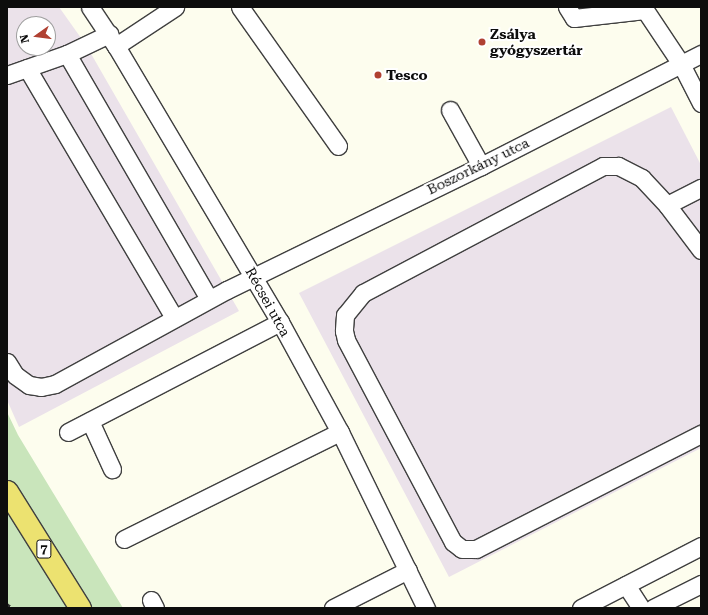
<!DOCTYPE html>
<meta charset="utf-8">
<style>
body{margin:0}
#map{position:relative;width:708px;height:615px;overflow:hidden;background:#fdfdee;font-family:"Roboto Serif",serif}
div>[style]{position:absolute}
.industrial>*{inset:0;background:#ebe2ea}
.green>*{inset:0;background:#c9e5bb}
.path>*{height:2.5px;margin-top:-1.25px;transform-origin:0;background:repeating-linear-gradient(90deg,#2f2f2f 0 4px,transparent 0 6px)}
.roads{filter:drop-shadow(1px 0 #404040) drop-shadow(-1px 0 #404040) drop-shadow(0 1px #404040) drop-shadow(0 -1px #404040)}
.minor>*{height:17px;margin:-8.5px;padding:0 8.5px;transform-origin:8.5px;border-radius:8.5px;background:#fff}
.major>*{height:21px;margin:-10.5px;padding:0 10.5px;transform-origin:10.5px;border-radius:10.5px;background:#ece270}
.dots>*{width:11px;height:11px;translate:-50% -50%;box-sizing:border-box;border:2px solid #fff;border-radius:50%}
span{translate:-50% -50%;white-space:nowrap;text-align:center;line-height:1.15;-webkit-text-stroke:4px #fff;paint-order:stroke}
.shield-label span{padding:1px 3px;background:#fff;border:1px solid;border-radius:3px;-webkit-text-stroke-width:0}
.shield-label{font-size:13px;color:#0d0d0d;font-weight:700}
.poi-label{font-size:14px;color:#0d0d0d;font-weight:700}
.left{translate:0 -50%;text-align:left}
.street-label{font-size:14px;color:#0d0d0d}
.frame{position:absolute;inset:0;border:8px solid #0d0d0d;pointer-events:none}
.north{position:absolute;left:16px;top:16px;width:40px;height:40px;box-sizing:border-box;background:#fff;border:1px solid #9e9e9e;border-radius:50%;rotate:256deg;font-size:11px;font-weight:700;line-height:16px;text-align:center;color:#0d0d0d}
.north::after{content:'';display:block;margin:auto;width:14px;height:18px;background:#b04132;clip-path:polygon(50% 0,100% 100%,50% 72%,0 100%)}
</style>
<div id="map">
<div class="industrial">
<div style="clip-path:polygon(evenodd,7px 7px,59px 7px,86px 45px,239px 311px,19px 427px,7px 400px,7px 7px,24px 24px,48px 24px,48px 48px,24px 48px,24px 24px)"></div>
<div style="clip-path:polygon(671px 107px,701px 165px,701px 448px,449px 577px,299px 293px)"></div>
</div>
<div class="green">
<div style="clip-path:polygon(7px 412px,18px 435px,123px 608px,7px 608px)"></div>
</div>
<div class="path">
<div style="left:7px;top:604px;width:6px;rotate:39deg"></div>
</div>
<div class="roads">
<div class="minor">
<div style="left:90px;top:7px;width:47px;rotate:56.3deg"></div>
<div style="left:116px;top:46px;width:321px;rotate:59.3deg"></div>
<div style="left:280px;top:322px;width:125px;rotate:61.4deg"></div>
<div style="left:340px;top:432px;width:196px;rotate:64deg"></div>
<div style="left:240px;top:7px;width:170px;rotate:54.8deg"></div>
<div style="left:567px;top:7px;width:13px;rotate:58deg"></div>
<div style="left:574px;top:18px;width:71px;rotate:-6.4deg"></div>
<div style="left:643px;top:7px;width:69px;rotate:56.3deg"></div>
<div style="left:681px;top:64px;width:44px;rotate:62.9deg"></div>
<div style="left:116px;top:46px;width:71px;rotate:-33.5deg"></div>
<div style="left:67px;top:54px;width:283px;rotate:59.9deg"></div>
<div style="left:27px;top:68px;width:290px;rotate:59.5deg"></div>
<div style="left:7px;top:75px;width:64px;rotate:-19.3deg"></div>
<div style="left:67px;top:54px;width:47px;rotate:-25.5deg"></div>
<div style="left:450px;top:110px;width:64px;rotate:61deg"></div>
<div style="left:667px;top:205px;width:38px;rotate:-27deg"></div>
<div style="left:701px;top:250px;width:56px;rotate:-127.1deg"></div>
<div style="left:667px;top:205px;width:37px;rotate:-133deg"></div>
<div style="left:642px;top:178px;width:27px;rotate:-153deg"></div>
<div style="left:618px;top:166px;width:15px;rotate:180deg"></div>
<div style="left:603px;top:166px;width:272px;rotate:152.1deg"></div>
<div style="left:363px;top:293px;width:28px;rotate:129deg"></div>
<div style="left:345px;top:315px;width:16px;rotate:94deg"></div>
<div style="left:344px;top:331px;width:9px;rotate:77deg"></div>
<div style="left:346px;top:340px;width:229px;rotate:62.1deg"></div>
<div style="left:453px;top:542px;width:11px;rotate:38deg"></div>
<div style="left:462px;top:549px;width:14px"></div>
<div style="left:476px;top:549px;width:253px;rotate:-27.1deg"></div>
<div style="left:7px;top:362px;width:15px;rotate:58deg"></div>
<div style="left:15px;top:375px;width:17px;rotate:36deg"></div>
<div style="left:29px;top:385px;width:12px;rotate:9deg"></div>
<div style="left:41px;top:387px;width:14px;rotate:-12deg"></div>
<div style="left:55px;top:384px;width:196px;rotate:-28.7deg"></div>
<div style="left:227px;top:290px;width:283px;rotate:-26deg"></div>
<div style="left:481px;top:166px;width:247px;rotate:-27deg"></div>
<div style="left:90px;top:421px;width:53px;rotate:65.4deg"></div>
<div style="left:68px;top:432px;width:239px;rotate:-27.4deg"></div>
<div style="left:124px;top:539px;width:241px;rotate:-26.4deg"></div>
<div style="left:626px;top:585px;width:27px;rotate:57deg"></div>
<div style="left:151px;top:600px;width:9px;rotate:63deg"></div>
<div style="left:333px;top:608px;width:84px;rotate:-26.9deg"></div>
<div style="left:581px;top:608px;width:135px;rotate:-27.3deg"></div>
<div style="left:653px;top:608px;width:54px;rotate:-26.6deg"></div>
</div>
<div class="major">
<div style="left:7px;top:491px;width:138px;rotate:58deg"></div>
</div>
</div>
<div class="dots">
<div style="left:482px;top:42px;background:#b04132"></div>
<div style="left:378px;top:75px;background:#b04132"></div>
</div>
<div class="shield-label">
<span style="left:44px;top:549px">7</span>
</div>
<div class="poi-label">
<span class="left" style="left:490px;top:42px">Zsálya<br>gyógyszertár</span>
<span class="left" style="left:386px;top:75px">Tesco</span>
</div>
<div class="street-label">
<span style="left:478px;top:166px;rotate:-26deg">Boszorkány utca</span>
<span style="left:268px;top:302px;rotate:61deg">Récsei utca</span>
</div>
<div class="frame"></div>
<div class="north">N</div>
</div>
